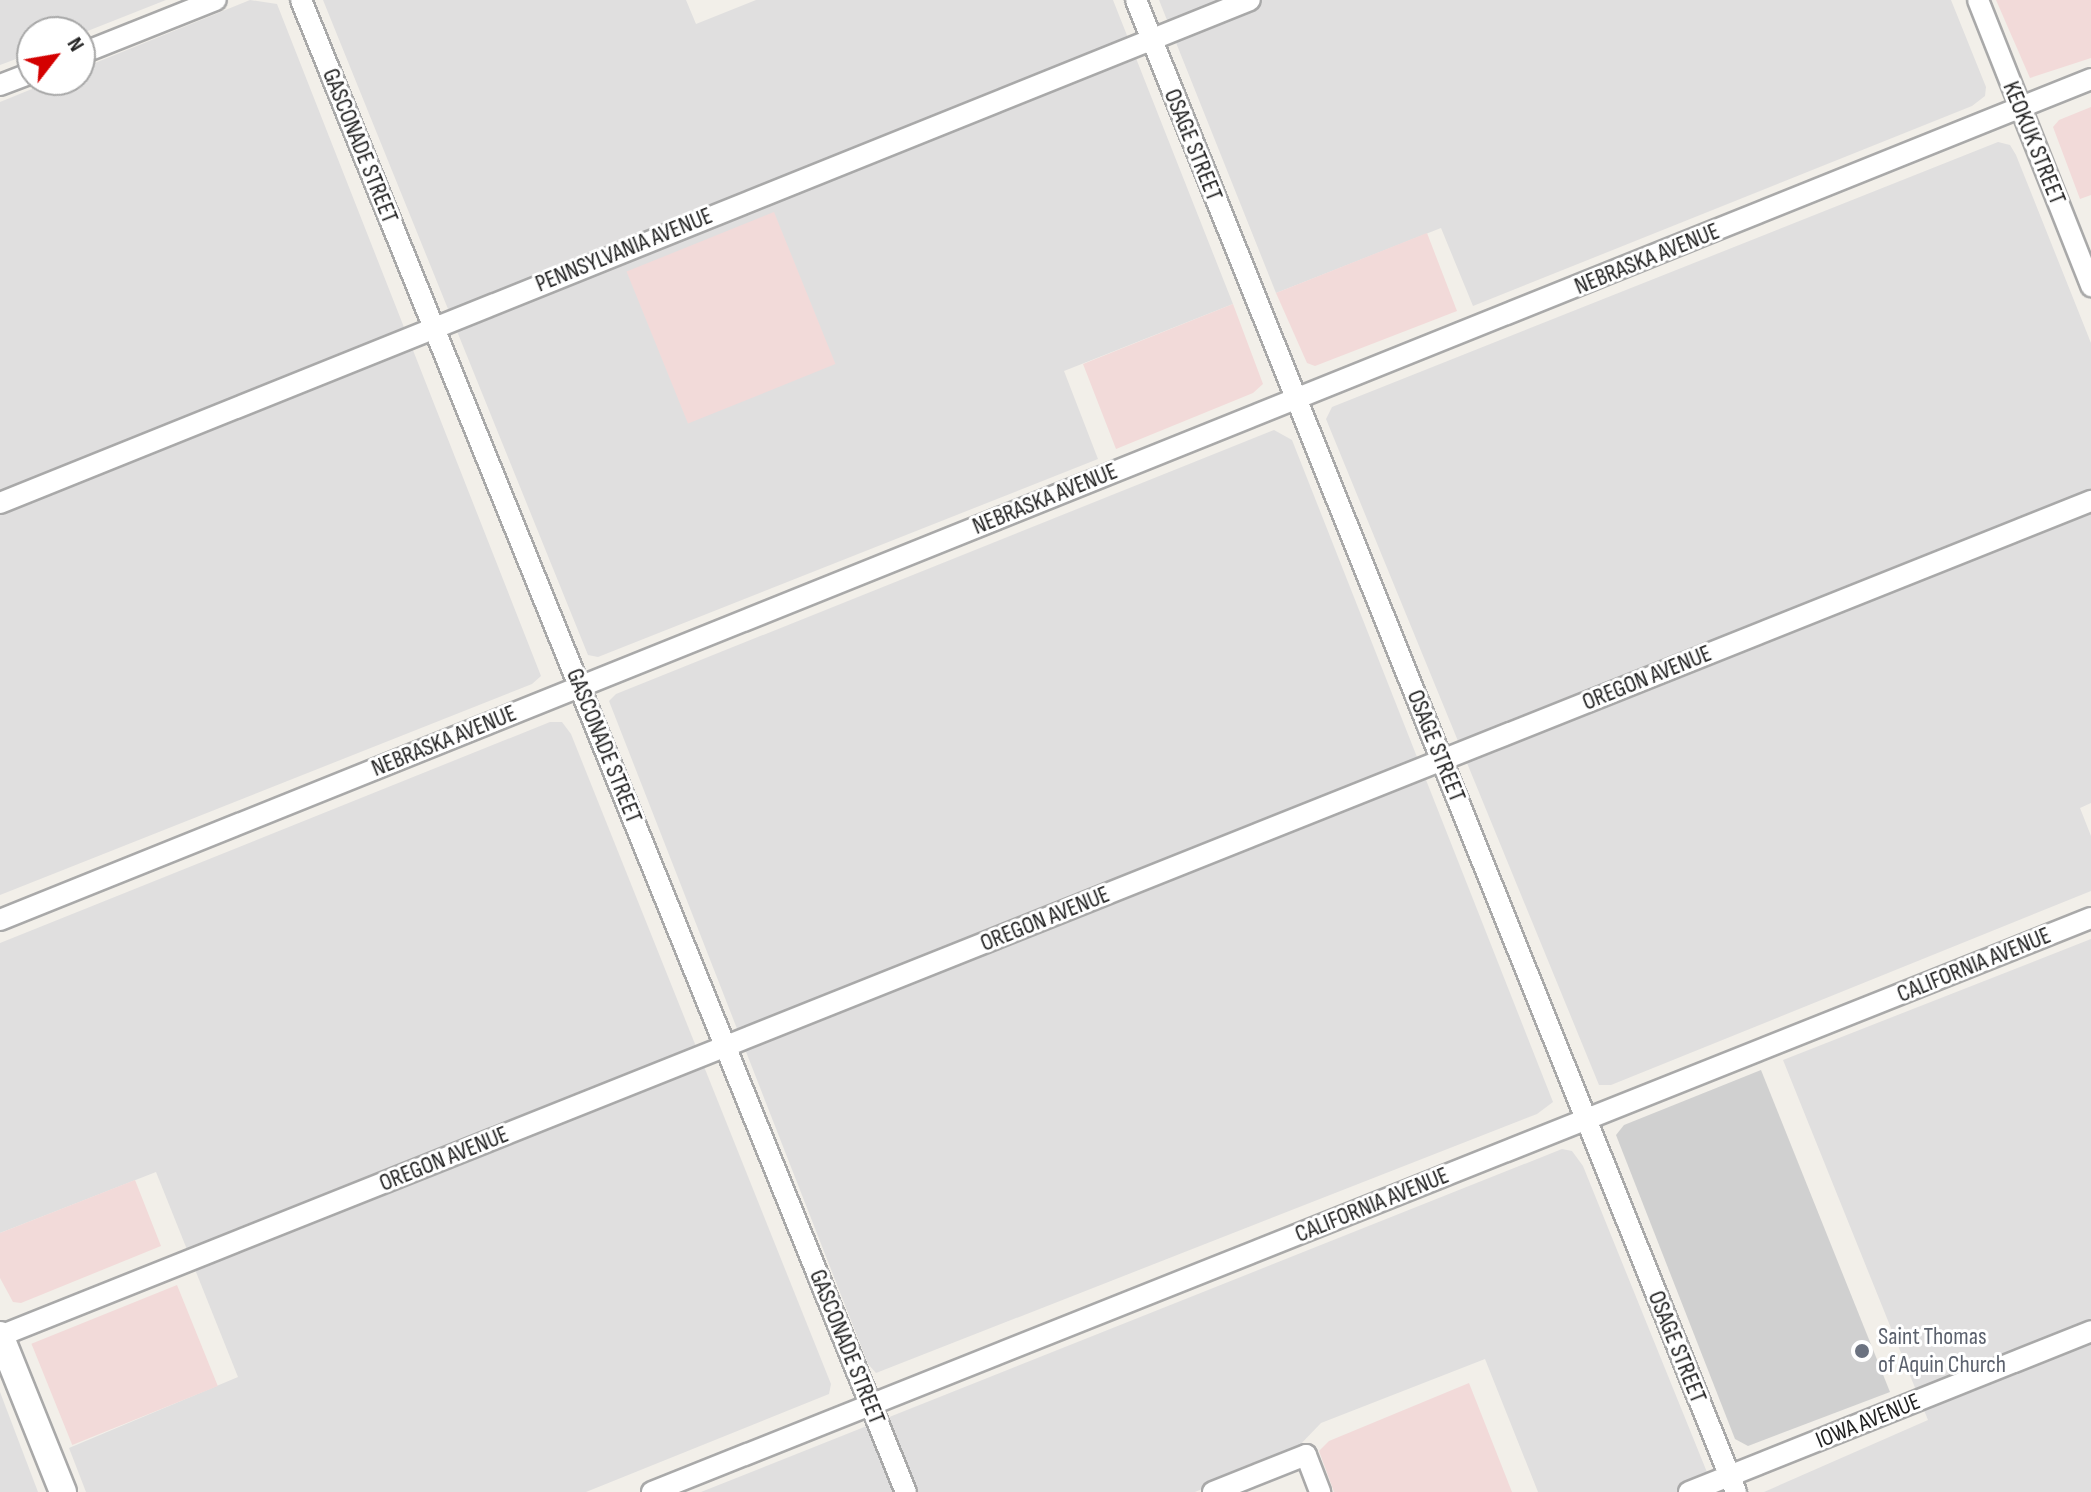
<!DOCTYPE html>
<style>
body{margin:0}
#map{position:relative;width:2091px;height:1492px;overflow:hidden;background:#f2efe9;font-family:"Sofia Sans Condensed",sans-serif}
div>[style]{position:absolute}
.residential>*{inset:0;background:#e0dfdf}
.commercial>*{inset:0;background:#f2dad9;transform-origin:0 0}
.religious>*{inset:0;background:#d0d0d0}
.roads{filter:drop-shadow(2px 0 #a9a9a9) drop-shadow(-2px 0 #a9a9a9) drop-shadow(0 2px #a9a9a9) drop-shadow(0 -2px #a9a9a9)}
.minor>*{height:20px;margin:-10px;padding:0 10px;transform-origin:10px;border-radius:10px;background:#fff}
.tertiary>*{height:26px;margin:-13px;padding:0 13px;transform-origin:13px;border-radius:13px;background:#fff}
.dots>*{width:22px;height:22px;translate:-50% -50%;box-sizing:border-box;border:4px solid #fff;border-radius:50%}
span{translate:-50% -50%;white-space:nowrap;text-align:center;line-height:1.15;-webkit-text-stroke:6px #fff;paint-order:stroke}
.street-label{font-size:24px;color:#222}
.worship-label{font-size:24px;color:#5b616d}
.left{translate:0 -50%;text-align:left}
.north{position:absolute;left:16px;top:16px;width:80px;height:80px;box-sizing:border-box;background:#fff;border:2px solid #a7a7a7;border-radius:50%;rotate:59deg;font-size:22px;font-weight:700;line-height:32px;text-align:center;color:#222}
.north::after{content:'';display:block;margin:auto;width:28px;height:36px;background:#d40000;clip-path:polygon(50% 0,100% 100%,50% 72%,0 100%)}
</style>
<div id="map">
<div class="residential">
<div style="clip-path:polygon(0 0,166px 0,80px 34px,32px 32px,32px 53px,0 65px)"></div>
<div style="clip-path:polygon(250px 0,277px 4px,541px 676px,532px 684px,0 895px,0 102px,54px 80px,80px 80px,80px 69px)"></div>
<div style="clip-path:polygon(323px 0,686px 0,696px 24px,756px 0,1113px 0,1233px 304px,1064px 371px,1098px 459px,598px 657px,588px 655px)"></div>
<div style="clip-path:polygon(1159px 0,1951px 0,1986px 87px,1985px 96px,1972px 106px,1473px 306px,1441px 228px,1276px 293px)"></div>
<div style="clip-path:polygon(1998px 142px,2010px 145px,2016px 155px,2091px 343px,2091px 803px,2080px 808px,2091px 836px,2091px 891px,1611px 1085px,1599px 1085px,1326px 419px,1332px 407px)"></div>
<div style="clip-path:polygon(1274px 430px,1292px 440px,1553px 1102px,1537px 1114px,876px 1373px,868px 1364px,609px 701px,616px 694px)"></div>
<div style="clip-path:polygon(550px 722px,562px 722px,571px 734px,831px 1384px,829px 1394px,586px 1492px,86px 1492px,69px 1448px,238px 1377px,156px 1172px,0 1233px,0 943px)"></div>
<div style="clip-path:polygon(2091px 939px,2091px 1492px,1764px 1492px,1928px 1420px,1783px 1060px)"></div>
<div style="clip-path:polygon(1562px 1149px,1572px 1151px,1583px 1166px,1715px 1492px,1538px 1492px,1485px 1359px,1321px 1423px,1295px 1450px,1195px 1492px,701px 1492px)"></div>
<div style="clip-path:polygon(0 1392px,38px 1492px,0 1492px)"></div>
</div>
<div class="commercial">
<div style="clip-path:polygon(1996px 0,2091px 0,2091px 58px,2030px 78px)"></div>
<div style="clip-path:polygon(2091px 107px,2091px 195px,2080px 199px,2053px 127px,2059px 120px)"></div>
<div style="left:774px;top:212px;width:164px;height:159px;rotate:68deg"></div>
<div style="clip-path:polygon(1427px 233px,1457px 311px,1315px 366px,1307px 363px,1276px 293px)"></div>
<div style="clip-path:polygon(1233px 304px,1263px 384px,1253px 393px,1116px 449px,1083px 364px)"></div>
<div style="clip-path:polygon(135px 1180px,161px 1246px,21px 1303px,13px 1302px,0 1278px,0 1233px)"></div>
<div style="left:177px;top:1285px;width:109px;height:157px;rotate:68deg"></div>
<div style="clip-path:polygon(1469px 1383px,1512px 1492px,1334px 1492px,1319px 1451px,1329px 1441px)"></div>
</div>
<div class="religious">
<div style="clip-path:polygon(1761px 1070px,1890px 1392px,1748px 1446px,1735px 1439px,1616px 1135px,1624px 1125px)"></div>
</div>
<div class="roads">
<div class="minor">
<div style="left:301px;top:0;width:1610px;rotate:67.93deg"></div>
<div style="left:1136px;top:0;width:1608px;rotate:68.09deg"></div>
<div style="left:1978px;top:0;width:308px;rotate:68.4deg"></div>
<div style="left:80px;top:54px;width:146px;rotate:-21.7deg"></div>
<div style="left:0;top:85px;width:34px;rotate:-21deg"></div>
<div style="left:0;top:503px;width:1347px;rotate:-21.92deg"></div>
<div style="left:0;top:920px;width:2254px;rotate:-21.91deg"></div>
<div style="left:0;top:1336px;width:2252px;rotate:-21.77deg"></div>
<div style="left:652px;top:1492px;width:1549px;rotate:-21.75deg"></div>
<div style="left:1213px;top:1492px;width:100px;rotate:-21.7deg"></div>
<div style="left:1306px;top:1455px;width:40px;rotate:69deg"></div>
<div style="left:1689px;top:1492px;width:433px;rotate:-21.8deg"></div>
</div>
<div class="tertiary">
<div style="left:0;top:1335px;width:169px;rotate:68.1deg"></div>
</div>
</div>
<div class="dots">
<div style="left:1862px;top:1351px;background:#6b7280"></div>
</div>
<div class="street-label">
<span style="left:2034px;top:143px;rotate:68deg">KEOKUK STREET</span>
<span style="left:1193px;top:145px;rotate:68deg">OSAGE STREET</span>
<span style="left:360px;top:146px;rotate:68deg">GASCONADE STREET</span>
<span style="left:624px;top:250px;rotate:-22deg">PENNSYLVANIA AVENUE</span>
<span style="left:1647px;top:259px;rotate:-22deg">NEBRASKA AVENUE</span>
<span style="left:1045px;top:499px;rotate:-22deg">NEBRASKA AVENUE</span>
<span style="left:1647px;top:678px;rotate:-22deg">OREGON AVENUE</span>
<span style="left:444px;top:741px;rotate:-22deg">NEBRASKA AVENUE</span>
<span style="left:604px;top:746px;rotate:68deg">GASCONADE STREET</span>
<span style="left:1436px;top:746px;rotate:68deg">OSAGE STREET</span>
<span style="left:1045px;top:919px;rotate:-22deg">OREGON AVENUE</span>
<span style="left:1974px;top:965px;rotate:-22deg">CALIFORNIA AVENUE</span>
<span style="left:444px;top:1159px;rotate:-22deg">OREGON AVENUE</span>
<span style="left:1372px;top:1205px;rotate:-22deg">CALIFORNIA AVENUE</span>
<span style="left:847px;top:1347px;rotate:68deg">GASCONADE STREET</span>
<span style="left:1677px;top:1347px;rotate:68deg">OSAGE STREET</span>
<span style="left:1868px;top:1421px;rotate:-22deg">IOWA AVENUE</span>
</div>
<div class="worship-label">
<span class="left" style="left:1878px;top:1351px">Saint Thomas<br>of Aquin Church</span>
</div>
<div class="north">N</div>
</div>
